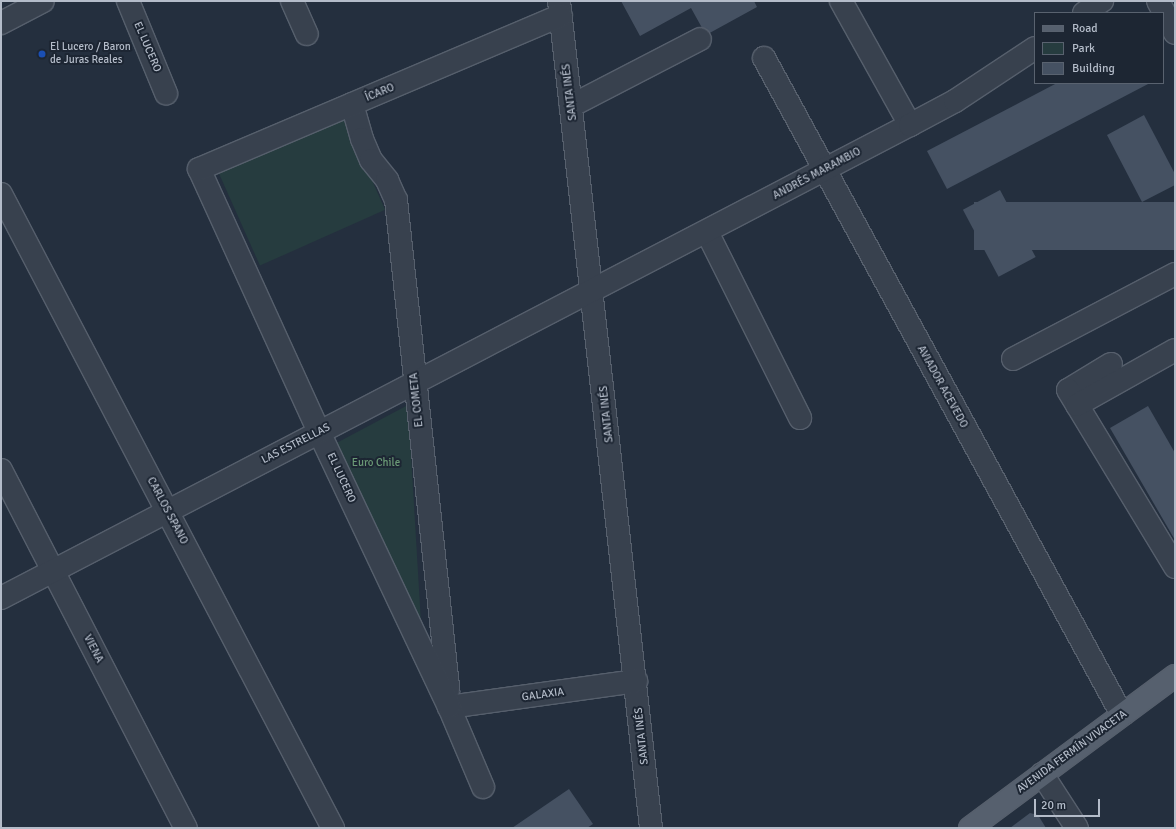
<!DOCTYPE html>
<meta charset="utf-8">
<style>
body{margin:0}
#map{position:relative;width:1176px;height:829px;overflow:hidden;background:#242f3e;font-family:Signika,sans-serif}
div>[style]{position:absolute}
.green>*{inset:0;background:#263c3f;transform-origin:0 0}
.building>*{inset:0;background:#455162;transform-origin:0 0}
.roads{filter:drop-shadow(1px 0 #565f6c) drop-shadow(-1px 0 #565f6c) drop-shadow(0 1px #565f6c) drop-shadow(0 -1px #565f6c)}
.minor>*{height:22px;margin:-11px;padding:0 11px;transform-origin:11px;border-radius:11px;background:#38414e}
.major>*{height:22px;margin:-11px;padding:0 11px;transform-origin:11px;border-radius:11px;background:#56606e}
.dots>*{width:11px;height:11px;translate:-50% -50%;box-sizing:border-box;border:2px solid #1d2633;border-radius:50%}
span{translate:-50% -50%;white-space:nowrap;text-align:center;line-height:1.15;-webkit-text-stroke:4px #1d2633;paint-order:stroke}
.street-label{font-size:11px;color:#b4bcc9}
.poi-label{font-size:11px;color:#b4bcc9}
.left{translate:0 -50%;text-align:left}
.park-label{font-size:11px;color:#6b9a76}
.frame{position:absolute;inset:0;border:2px solid #b4bcc9;pointer-events:none}
.legend{position:absolute;left:1034px;top:12px;width:130px;height:72px;box-sizing:border-box;background:#1d2633;border:1px solid #59626f;margin:0;padding:5px 7px;list-style:none;font-size:12px;color:#b4bcc9}
.legend li{display:flex;align-items:center;gap:8px;height:20px}
.legend b{width:20px;border:1px solid #59626f}
.scale{position:absolute;left:1034px;top:799px;width:66px;height:18px;box-sizing:border-box;border:2px solid #b4bcc9;border-top:0;padding-left:5px;font-size:12px;line-height:14px;white-space:nowrap;color:#b4bcc9;-webkit-text-stroke:3px #1d2633;paint-order:stroke}
</style>
<div id="map">
<div class="green">
<div style="left:342px;top:113px;width:106px;height:137px;rotate:66deg"></div>
<div style="clip-path:polygon(408px 405px,422px 639px,329px 447px)"></div>
</div>
<div class="building">
<div style="clip-path:polygon(621px 1px,754px 1px,757px 7px,706px 35px,691px 8px,640px 36px)"></div>
<div style="clip-path:polygon(1057px 83px,1150px 83px,947px 189px,927px 151px)"></div>
<div style="clip-path:polygon(1144px 115px,1175px 174px,1175px 185px,1142px 202px,1107px 135px)"></div>
<div style="left:1000px;top:190px;width:76px;height:42px;rotate:62deg"></div>
<div style="left:1175px;top:202px;width:48px;height:201px;rotate:90deg"></div>
<div style="clip-path:polygon(1148px 406px,1175px 453px,1175px 540px,1110px 428px)"></div>
<div style="clip-path:polygon(569px 789px,593px 824px,587px 828px,512px 828px)"></div>
<div style="clip-path:polygon(1030px 813px,1038px 815px,1046px 828px,1010px 828px)"></div>
</div>
<div class="roads">
<div class="minor">
<div style="left:128px;top:1px;width:100px;rotate:67.6deg"></div>
<div style="left:292px;top:1px;width:36px;rotate:66deg"></div>
<div style="left:559px;top:1px;width:832px;rotate:83.65deg"></div>
<div style="left:841px;top:1px;width:142px;rotate:60.9deg"></div>
<div style="left:1158px;top:1px;width:36px;rotate:62deg"></div>
<div style="left:1084px;top:13px;width:22px;rotate:-34deg"></div>
<div style="left:1px;top:23px;width:47px;rotate:-27.6deg"></div>
<div style="left:764px;top:58px;width:748px;rotate:61.41deg"></div>
<div style="left:352px;top:104px;width:36px;rotate:74deg"></div>
<div style="left:362px;top:139px;width:23px;rotate:67deg"></div>
<div style="left:371px;top:160px;width:26px;rotate:51deg"></div>
<div style="left:387px;top:180px;width:22px;rotate:66deg"></div>
<div style="left:396px;top:200px;width:492px;rotate:83.9deg"></div>
<div style="left:571px;top:106px;width:145px;rotate:-27.4deg"></div>
<div style="left:1px;top:194px;width:716px;rotate:62.36deg"></div>
<div style="left:707px;top:232px;width:208px;rotate:63.4deg"></div>
<div style="left:1013px;top:359px;width:183px;rotate:-27.7deg"></div>
<div style="left:1111px;top:364px;width:50px;rotate:148.8deg"></div>
<div style="left:1068px;top:390px;width:207px;rotate:58.8deg"></div>
<div style="left:1077px;top:405px;width:112px;rotate:-29.3deg"></div>
<div style="left:1px;top:470px;width:403px;rotate:62.7deg"></div>
<div style="left:1px;top:598px;width:1025px;rotate:-27.49deg"></div>
<div style="left:910px;top:125px;width:51px;rotate:-28.1deg"></div>
<div style="left:955px;top:101px;width:96px;rotate:-33.5deg"></div>
<div style="left:449px;top:707px;width:189px;rotate:-7.9deg"></div>
<div style="left:1042px;top:774px;width:64px;rotate:57.1deg"></div>
<div style="left:483px;top:787px;width:87px;rotate:-113deg"></div>
<div style="left:449px;top:707px;width:304px;rotate:-115.3deg"></div>
<div style="left:319px;top:432px;width:289px;rotate:-114.5deg"></div>
<div style="left:199px;top:169px;width:393px;rotate:-23deg"></div>
</div>
<div class="major">
<div style="left:970px;top:828px;width:255px;rotate:-36.6deg"></div>
</div>
</div>
<div class="dots">
<div style="left:42px;top:54px;background:#1a4fb4"></div>
</div>
<div class="street-label">
<span style="left:147px;top:47px;rotate:67deg">EL LUCERO</span>
<span style="left:570px;top:92px;rotate:-97deg">SANTA INÉS</span>
<span style="left:380px;top:93px;rotate:-22deg">ÍCARO</span>
<span style="left:817px;top:174px;rotate:-28deg">ANDRÉS MARAMBIO</span>
<span style="left:942px;top:387px;rotate:61deg">AVIADOR ACEVEDO</span>
<span style="left:417px;top:400px;rotate:-96deg">EL COMETA</span>
<span style="left:607px;top:414px;rotate:-96deg">SANTA INÉS</span>
<span style="left:296px;top:444px;rotate:-27deg">LAS ESTRELLAS</span>
<span style="left:341px;top:478px;rotate:65deg">EL LUCERO</span>
<span style="left:167px;top:511px;rotate:62deg">CARLOS SPANO</span>
<span style="left:93px;top:649px;rotate:63deg">VIENA</span>
<span style="left:543px;top:695px;rotate:-8deg">GALAXIA</span>
<span style="left:642px;top:736px;rotate:-96deg">SANTA INÉS</span>
<span style="left:1072px;top:752px;rotate:-36deg">AVENIDA FERMÍN VIVACETA</span>
</div>
<div class="poi-label">
<span class="left" style="left:50px;top:54px">El Lucero / Baron<br>de Juras Reales</span>
</div>
<div class="park-label">
<span style="left:376px;top:463px">Euro Chile</span>
</div>
<div class="frame"></div>
<ul class="legend">
<li><b style="height:5px;background:#56606e"></b>Road</li>
<li><b style="height:11px;background:#263c3f"></b>Park</li>
<li><b style="height:11px;background:#455162"></b>Building</li>
</ul>
<div class="scale">20 m</div>
</div>
